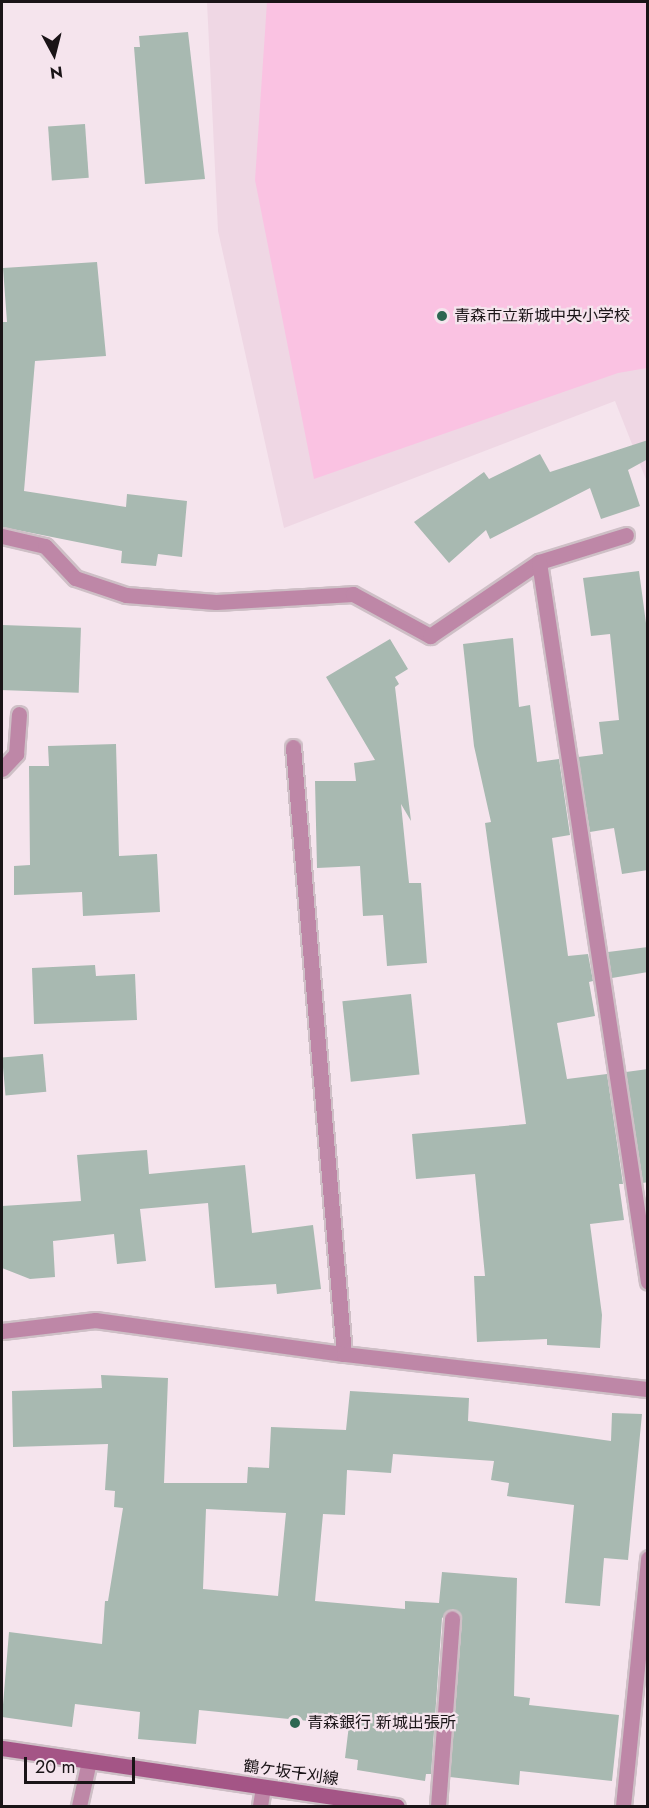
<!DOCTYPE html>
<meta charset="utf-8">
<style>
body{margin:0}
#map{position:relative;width:649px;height:1808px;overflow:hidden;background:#f5e4ed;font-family:Jost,"Noto Sans JP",sans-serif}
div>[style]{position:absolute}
.built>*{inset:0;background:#efd7e4}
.green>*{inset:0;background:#fac2e2}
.building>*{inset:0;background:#a8b9b1;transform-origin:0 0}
.roads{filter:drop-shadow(2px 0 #cebfc6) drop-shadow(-2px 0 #cebfc6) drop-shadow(0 2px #cebfc6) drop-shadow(0 -2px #cebfc6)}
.lane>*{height:15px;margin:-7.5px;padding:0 7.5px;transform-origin:7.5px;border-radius:7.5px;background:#be87a7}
.street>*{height:15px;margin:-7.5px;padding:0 7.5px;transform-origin:7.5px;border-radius:7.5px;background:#be87a7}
.secondary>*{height:15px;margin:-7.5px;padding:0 7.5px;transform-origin:7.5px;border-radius:7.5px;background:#a45586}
.dots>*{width:16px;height:16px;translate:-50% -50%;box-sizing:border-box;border:3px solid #f5e4ed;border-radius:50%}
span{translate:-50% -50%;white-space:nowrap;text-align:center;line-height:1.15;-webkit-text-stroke:4.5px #f5e4ed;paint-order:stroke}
.poi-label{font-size:16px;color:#1a1417}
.left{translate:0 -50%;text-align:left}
.street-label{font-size:16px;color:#1a1417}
.frame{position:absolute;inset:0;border:3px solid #1a1417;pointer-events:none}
.north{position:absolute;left:24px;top:24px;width:60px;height:60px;-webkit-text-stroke:4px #f5e4ed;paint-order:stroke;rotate:173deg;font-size:16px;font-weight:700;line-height:24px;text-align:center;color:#1a1417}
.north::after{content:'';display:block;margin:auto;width:21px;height:27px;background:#1a1417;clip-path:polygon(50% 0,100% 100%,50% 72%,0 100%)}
.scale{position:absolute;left:24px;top:1757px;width:111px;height:27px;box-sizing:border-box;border:3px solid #1a1417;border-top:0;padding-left:8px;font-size:18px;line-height:21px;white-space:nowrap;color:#1a1417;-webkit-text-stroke:4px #f5e4ed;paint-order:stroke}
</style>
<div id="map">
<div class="built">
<div style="clip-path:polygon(207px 2px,647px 2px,647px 482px,615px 401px,284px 528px,218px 231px)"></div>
</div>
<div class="green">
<div style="clip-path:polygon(267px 2px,647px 2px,647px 368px,618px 373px,314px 479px,255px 180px)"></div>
</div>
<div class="building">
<div style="clip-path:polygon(188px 32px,205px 179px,145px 184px,134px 47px,140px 47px,139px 36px)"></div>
<div style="left:85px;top:124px;width:54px;height:37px;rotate:86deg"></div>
<div style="clip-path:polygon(97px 262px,106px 356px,35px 361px,24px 491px,126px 507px,127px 494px,187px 501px,182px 557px,158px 554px,156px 566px,121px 563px,122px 551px,2px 527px,2px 322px,7px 322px,3px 268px)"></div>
<div style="clip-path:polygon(648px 440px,648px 459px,628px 470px,640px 506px,601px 519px,590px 488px,490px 539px,486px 530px,449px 563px,414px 522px,484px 472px,489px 479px,540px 454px,550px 472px)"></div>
<div style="clip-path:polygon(639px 571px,648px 638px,648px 870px,622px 874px,614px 828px,590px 832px,578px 757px,603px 754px,599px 722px,619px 720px,610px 634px,591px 636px,583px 578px)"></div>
<div style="left:2px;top:625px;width:79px;height:65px;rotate:2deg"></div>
<div style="clip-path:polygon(513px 638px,519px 707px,530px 705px,537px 762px,559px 759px,570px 835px,552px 838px,568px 956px,588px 954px,593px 981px,589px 982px,595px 1016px,557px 1023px,567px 1079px,607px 1074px,623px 1184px,619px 1184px,624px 1220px,590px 1224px,602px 1315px,600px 1348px,547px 1345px,547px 1339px,477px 1342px,474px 1276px,485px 1276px,475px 1174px,416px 1179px,412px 1134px,526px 1124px,485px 823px,491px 822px,474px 746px,463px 644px)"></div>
<div style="clip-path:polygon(390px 639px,408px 669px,395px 677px,399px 684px,395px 687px,411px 821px,401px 804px,409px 883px,421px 883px,427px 963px,387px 966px,383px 915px,363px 916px,360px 866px,317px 868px,315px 781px,356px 781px,354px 763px,375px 760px,326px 677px)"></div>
<div style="clip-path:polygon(116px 744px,119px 856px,157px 854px,160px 912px,83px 916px,82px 892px,14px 895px,14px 866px,30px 865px,29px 766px,49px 766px,48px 746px)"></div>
<div style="clip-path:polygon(648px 947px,648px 972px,612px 978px,608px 952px)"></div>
<div style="clip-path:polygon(95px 965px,96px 976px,135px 974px,137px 1020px,34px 1024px,32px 968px)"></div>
<div style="left:411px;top:994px;width:81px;height:69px;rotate:84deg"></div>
<div style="left:43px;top:1054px;width:38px;height:41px;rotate:85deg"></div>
<div style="clip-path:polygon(648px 1069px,648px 1182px,643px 1183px,626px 1072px)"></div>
<div style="clip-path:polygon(147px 1150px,149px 1174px,245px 1165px,252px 1233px,313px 1225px,321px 1289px,277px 1294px,276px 1284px,215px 1288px,208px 1203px,140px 1209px,146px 1261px,117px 1264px,114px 1234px,53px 1241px,55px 1277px,30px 1279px,2px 1268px,2px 1206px,81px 1201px,77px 1155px)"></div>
<div style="clip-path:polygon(evenodd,101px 1375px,168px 1378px,164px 1483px,247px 1483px,248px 1467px,269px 1468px,271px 1427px,346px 1430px,350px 1391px,469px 1398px,468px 1421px,611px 1441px,612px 1413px,642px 1414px,628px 1560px,604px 1558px,600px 1606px,565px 1603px,574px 1505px,507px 1496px,509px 1483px,491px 1480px,494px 1461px,393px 1454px,391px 1473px,347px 1470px,345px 1515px,323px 1514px,315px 1601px,405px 1609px,405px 1601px,439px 1603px,442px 1572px,517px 1578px,514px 1696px,530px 1698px,529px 1705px,619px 1715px,612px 1781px,520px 1771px,519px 1785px,450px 1777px,462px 1620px,453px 1609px,442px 1618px,431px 1774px,426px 1774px,425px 1781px,357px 1770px,358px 1760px,345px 1758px,349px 1725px,199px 1710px,196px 1744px,138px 1739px,140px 1712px,75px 1704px,72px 1727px,2px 1717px,9px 1632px,102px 1644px,105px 1601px,108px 1601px,123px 1508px,114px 1507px,115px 1491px,105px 1490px,108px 1444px,13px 1447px,12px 1391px,102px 1388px,101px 1375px,206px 1509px,286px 1513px,278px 1596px,203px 1589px,206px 1509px)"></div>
</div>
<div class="roads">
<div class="lane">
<div style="left:2px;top:536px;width:44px;rotate:13.1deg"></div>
<div style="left:45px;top:546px;width:44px;rotate:46.8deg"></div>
<div style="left:75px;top:578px;width:54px;rotate:18.4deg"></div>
<div style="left:126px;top:595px;width:90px;rotate:4.4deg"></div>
<div style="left:216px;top:602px;width:137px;rotate:-3.3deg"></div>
<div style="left:353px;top:594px;width:88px;rotate:28.6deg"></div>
<div style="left:430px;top:636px;width:132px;rotate:-34.2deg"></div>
<div style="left:539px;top:562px;width:91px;rotate:-17.2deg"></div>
<div style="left:293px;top:747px;width:609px;rotate:85.2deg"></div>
<div style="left:2px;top:769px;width:21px;rotate:-47deg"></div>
<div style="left:16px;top:754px;width:40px;rotate:-85.7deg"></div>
<div style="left:438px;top:1806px;width:188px;rotate:-85.7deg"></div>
</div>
<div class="street">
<div style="left:539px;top:562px;width:728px;rotate:81.39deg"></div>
<div style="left:2px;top:1331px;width:94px;rotate:-6.7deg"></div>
<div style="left:95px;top:1320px;width:251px;rotate:7.8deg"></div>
<div style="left:344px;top:1354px;width:306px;rotate:6.6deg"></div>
<div style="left:79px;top:1806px;width:46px;rotate:-77.5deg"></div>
<div style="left:260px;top:1806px;width:19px;rotate:-81deg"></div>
<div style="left:623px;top:1806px;width:249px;rotate:-84.2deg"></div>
</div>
<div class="secondary">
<div style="left:2px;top:1748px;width:399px;rotate:8.4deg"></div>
</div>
</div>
<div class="dots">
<div style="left:442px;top:316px;background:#2c6751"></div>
<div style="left:295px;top:1723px;background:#2c6751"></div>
</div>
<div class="poi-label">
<span class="left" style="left:454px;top:316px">青森市立新城中央小学校</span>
<span class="left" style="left:307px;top:1723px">青森銀行 新城出張所</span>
</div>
<div class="street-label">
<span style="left:291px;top:1773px;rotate:8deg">鶴ケ坂千刈線</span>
</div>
<div class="frame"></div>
<div class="north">N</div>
<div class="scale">20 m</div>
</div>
